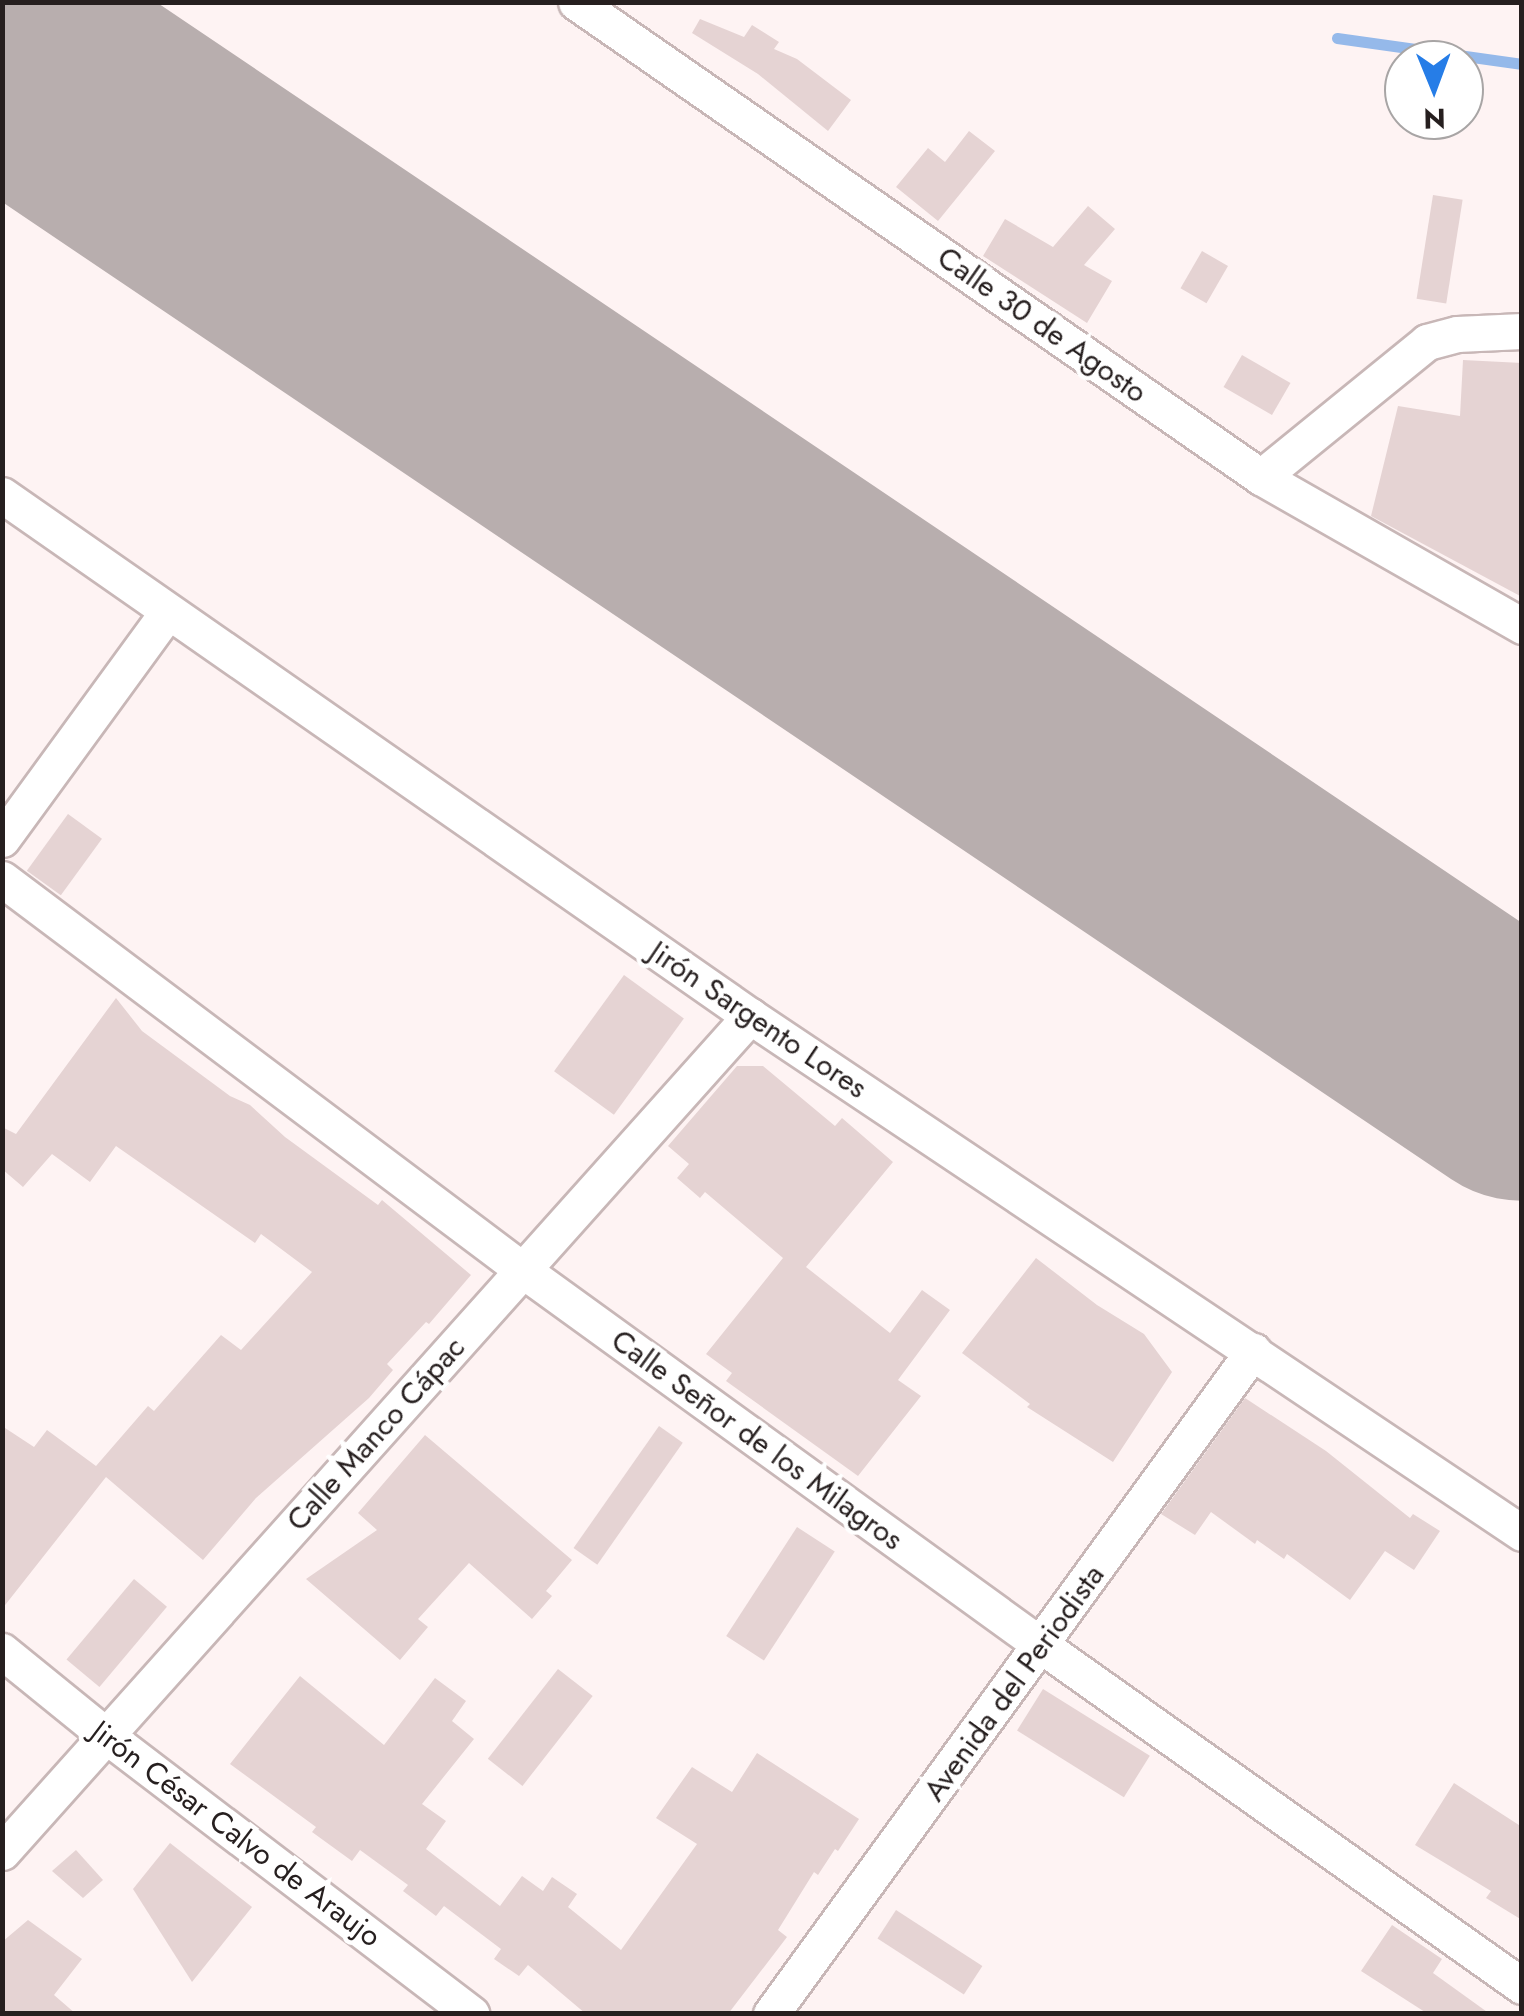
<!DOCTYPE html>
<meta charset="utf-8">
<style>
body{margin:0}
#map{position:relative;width:1524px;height:2016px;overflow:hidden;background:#fef3f3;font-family:Jost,sans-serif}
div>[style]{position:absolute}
.stream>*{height:11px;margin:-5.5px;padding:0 5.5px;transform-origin:5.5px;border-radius:5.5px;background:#95b9ea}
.runway>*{height:252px;margin:-126px;padding:0 126px;transform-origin:126px;border-radius:126px;background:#b8aeae}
.building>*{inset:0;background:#e5d3d3;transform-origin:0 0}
.roads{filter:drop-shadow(2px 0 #c8b7b7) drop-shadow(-2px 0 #c8b7b7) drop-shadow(0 2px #c8b7b7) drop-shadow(0 -2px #c8b7b7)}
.street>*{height:35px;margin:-17.5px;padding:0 17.5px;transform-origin:17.5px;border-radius:17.5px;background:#fff}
span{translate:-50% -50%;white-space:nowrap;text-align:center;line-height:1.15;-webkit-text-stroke:9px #fff;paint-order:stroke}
.street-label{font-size:30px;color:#261f1f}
.frame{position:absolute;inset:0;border:5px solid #261f1f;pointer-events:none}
.north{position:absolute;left:1384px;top:40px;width:100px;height:100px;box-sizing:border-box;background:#fff;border:2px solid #a8a5a5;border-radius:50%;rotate:179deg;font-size:28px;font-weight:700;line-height:40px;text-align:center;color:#261f1f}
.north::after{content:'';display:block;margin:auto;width:35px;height:45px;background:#267de7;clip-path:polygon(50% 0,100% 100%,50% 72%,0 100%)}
</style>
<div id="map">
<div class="stream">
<div style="left:1337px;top:38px;width:187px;rotate:8deg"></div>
</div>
<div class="runway">
<div style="left:2px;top:50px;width:1833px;rotate:33.99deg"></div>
</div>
<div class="building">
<div style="clip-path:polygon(700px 19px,744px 37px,752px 25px,779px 42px,774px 49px,797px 59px,851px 100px,828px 131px,758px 74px,692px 33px)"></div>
<div style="clip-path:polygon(969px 131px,995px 151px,938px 221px,896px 187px,928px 148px,945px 162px)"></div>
<div style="left:1433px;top:195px;width:30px;height:105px;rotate:9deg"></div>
<div style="clip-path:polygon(1088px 206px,1115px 229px,1084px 265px,1112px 281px,1087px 323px,983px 256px,1005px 219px,1053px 247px)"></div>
<div style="left:1202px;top:251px;width:30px;height:43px;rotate:30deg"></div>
<div style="left:1242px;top:355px;width:56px;height:37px;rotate:30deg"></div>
<div style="clip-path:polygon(1463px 360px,1522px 363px,1522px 597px,1371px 516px,1398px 406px,1460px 416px)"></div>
<div style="left:68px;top:814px;width:42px;height:70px;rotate:36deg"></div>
<div style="left:624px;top:975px;width:74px;height:119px;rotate:36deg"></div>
<div style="clip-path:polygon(116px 998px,142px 1031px,230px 1096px,250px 1105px,285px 1137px,378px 1205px,382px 1200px,471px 1275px,429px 1324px,426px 1322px,387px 1364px,393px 1370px,369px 1398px,256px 1498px,203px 1560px,106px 1477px,2px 1609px,2px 1426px,34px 1447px,47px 1430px,96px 1466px,148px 1406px,154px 1411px,221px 1335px,241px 1350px,312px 1272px,261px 1234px,255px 1243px,116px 1146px,90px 1182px,52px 1154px,23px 1187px,2px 1169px,2px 1127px,16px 1134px)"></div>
<div style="clip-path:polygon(737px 1066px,763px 1066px,835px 1126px,842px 1118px,893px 1162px,806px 1267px,890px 1333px,922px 1290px,950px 1310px,898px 1380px,921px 1396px,858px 1476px,726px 1381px,732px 1373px,706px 1354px,783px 1258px,705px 1192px,700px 1198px,677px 1178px,689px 1164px,668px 1146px)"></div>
<div style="clip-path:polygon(1036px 1258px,1097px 1305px,1144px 1334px,1172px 1372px,1113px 1462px,1027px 1407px,1030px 1404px,962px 1353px)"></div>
<div style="clip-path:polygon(1245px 1398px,1326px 1451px,1410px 1518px,1413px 1514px,1440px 1531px,1414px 1570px,1385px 1551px,1350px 1600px,1287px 1554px,1284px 1559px,1257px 1540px,1255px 1544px,1211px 1512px,1195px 1535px,1161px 1514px)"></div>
<div style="left:659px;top:1426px;width:29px;height:149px;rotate:35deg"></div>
<div style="clip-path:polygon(425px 1435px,572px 1560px,546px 1591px,552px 1596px,532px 1619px,469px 1563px,418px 1619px,428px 1627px,400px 1660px,306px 1579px,377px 1530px,358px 1513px)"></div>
<div style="left:797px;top:1527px;width:45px;height:130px;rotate:33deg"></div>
<div style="left:134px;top:1579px;width:43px;height:105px;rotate:40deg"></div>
<div style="left:558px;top:1669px;width:44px;height:114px;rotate:38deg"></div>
<div style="clip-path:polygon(300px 1676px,384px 1745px,435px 1678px,466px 1701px,452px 1721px,474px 1739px,422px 1804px,446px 1821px,426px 1849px,500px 1906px,522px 1876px,543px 1891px,552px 1877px,577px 1894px,568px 1907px,621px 1950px,697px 1844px,656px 1818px,692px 1767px,732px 1792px,757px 1753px,859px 1819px,838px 1851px,835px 1849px,818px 1875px,814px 1872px,778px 1930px,787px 1937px,728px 2014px,586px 2014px,528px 1965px,519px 1976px,494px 1959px,501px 1949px,444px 1906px,436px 1916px,403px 1891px,408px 1885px,360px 1850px,352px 1861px,312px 1832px,316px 1827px,230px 1764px)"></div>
<div style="left:1043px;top:1689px;width:126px;height:49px;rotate:32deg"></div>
<div style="clip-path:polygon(1454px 1783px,1522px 1827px,1522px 1920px,1486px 1898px,1491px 1891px,1415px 1845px)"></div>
<div style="clip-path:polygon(170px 1843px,252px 1907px,192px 1982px,133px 1889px)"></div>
<div style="clip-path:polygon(76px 1850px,103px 1880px,83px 1898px,52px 1871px)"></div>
<div style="left:896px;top:1910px;width:103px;height:34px;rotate:33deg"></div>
<div style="clip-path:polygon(28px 1920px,82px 1959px,54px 1995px,76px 2014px,2px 2014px,2px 1942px)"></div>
<div style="clip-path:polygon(1392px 1925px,1442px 1959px,1433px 1973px,1490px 2014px,1428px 2014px,1361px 1971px)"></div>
</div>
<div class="roads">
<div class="street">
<div style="left:576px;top:2px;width:834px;rotate:34.74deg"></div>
<div style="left:1261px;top:477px;width:301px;rotate:29.7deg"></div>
<div style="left:1261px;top:477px;width:214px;rotate:-39.1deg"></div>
<div style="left:1427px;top:342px;width:31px;rotate:-15deg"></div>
<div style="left:1457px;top:334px;width:65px;rotate:-2.6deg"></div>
<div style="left:2px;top:495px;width:912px;rotate:34.86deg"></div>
<div style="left:750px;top:1016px;width:929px;rotate:33.81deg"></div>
<div style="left:2px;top:839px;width:280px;rotate:-53.9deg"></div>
<div style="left:2px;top:879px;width:653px;rotate:36.91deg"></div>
<div style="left:524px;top:1271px;width:639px;rotate:35.9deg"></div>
<div style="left:1042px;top:1646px;width:588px;rotate:35.31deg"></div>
<div style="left:2px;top:1651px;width:132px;rotate:39.1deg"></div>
<div style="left:104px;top:1734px;width:462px;rotate:37.3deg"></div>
<div style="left:2px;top:1852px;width:1122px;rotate:-48.18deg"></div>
<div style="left:771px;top:2014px;width:820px;rotate:-53.98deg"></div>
</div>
</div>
<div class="street-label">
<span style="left:1042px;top:325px;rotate:35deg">Calle 30 de Agosto</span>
<span style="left:758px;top:1020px;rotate:34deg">Jirón Sargento Lores</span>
<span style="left:376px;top:1434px;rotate:-48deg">Calle Manco Cápac</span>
<span style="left:757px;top:1440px;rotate:36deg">Calle Señor de los Milagros</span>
<span style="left:1014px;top:1683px;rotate:-54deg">Avenida del Periodista</span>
<span style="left:236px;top:1834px;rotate:37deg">Jirón César Calvo de Araujo</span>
</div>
<div class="frame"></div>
<div class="north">N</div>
</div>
